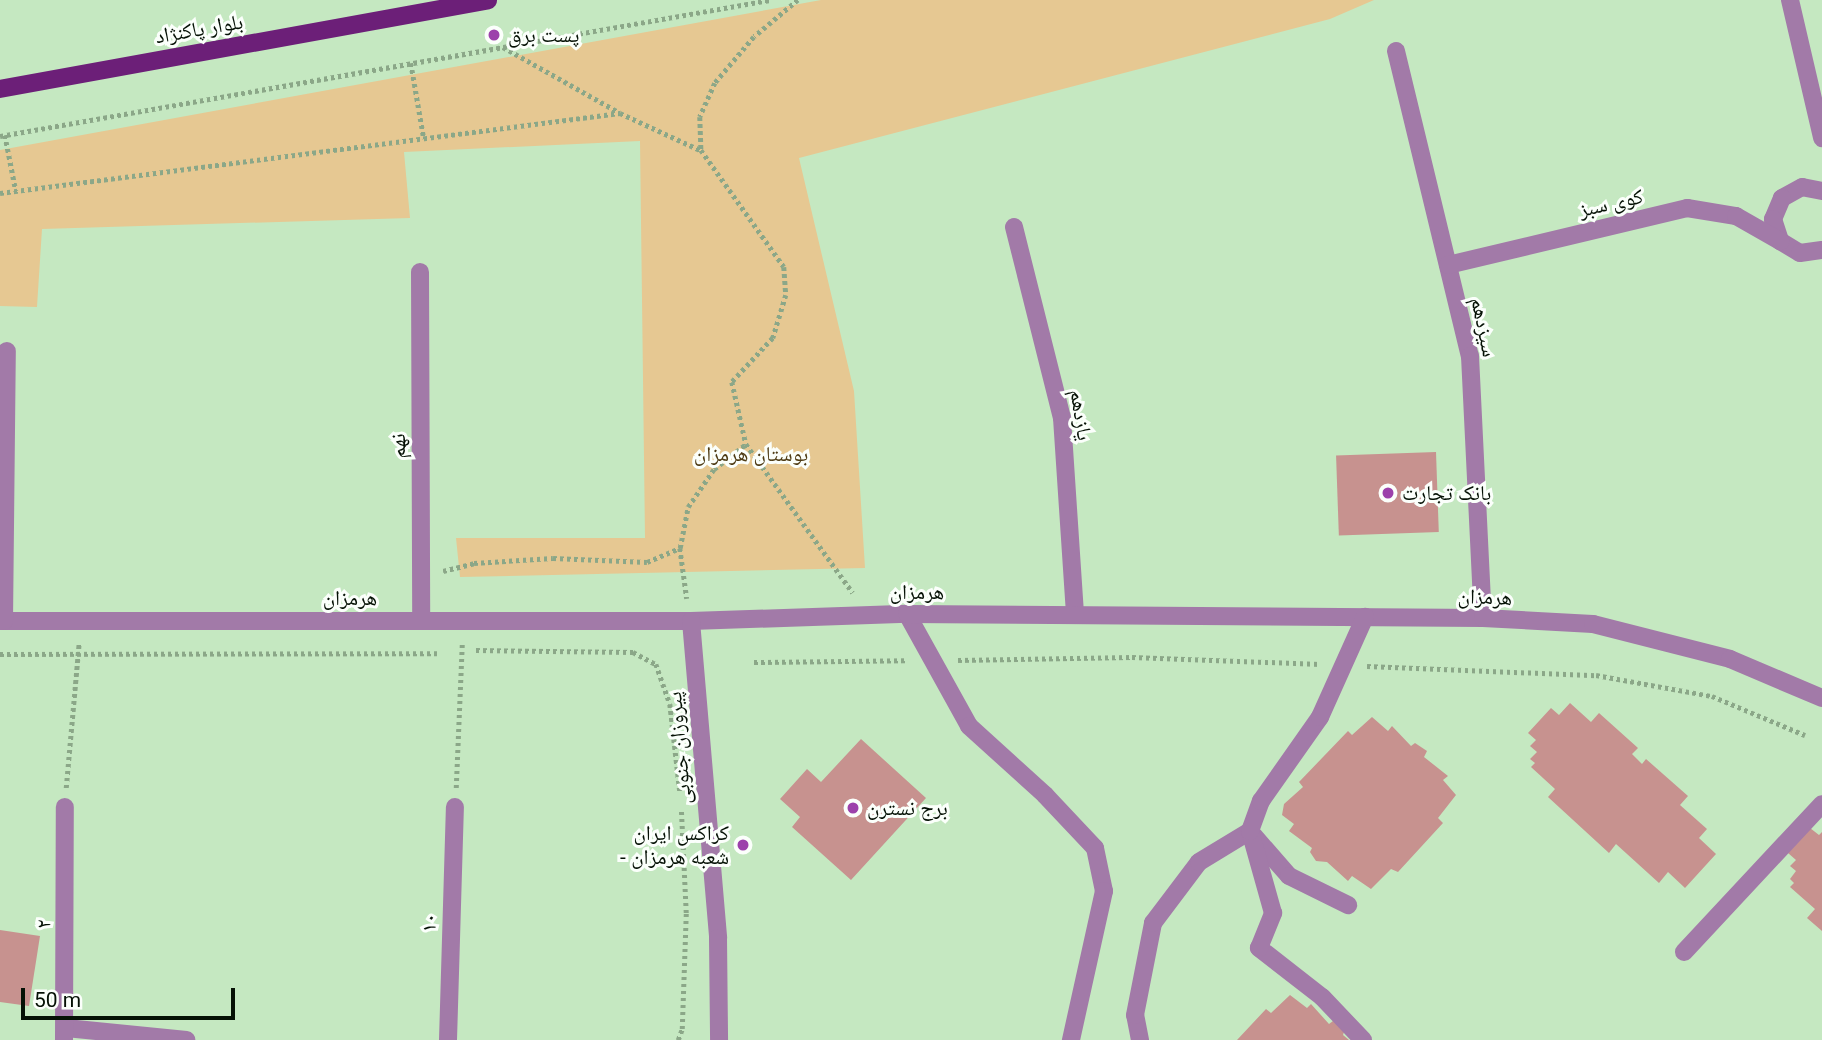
<!DOCTYPE html>
<meta charset="utf-8">
<style>
body{margin:0}
#map{position:relative;width:1822px;height:1040px;overflow:hidden;background:#c5e8c1;font-family:Roboto,"Noto Naskh Arabic",sans-serif}
div>[style]{position:absolute}
.green>*{inset:0;background:#e6c892}
.building>*{inset:0;background:#c7928f;transform-origin:0 0}
.path>*{height:4.5px;margin-top:-2.25px;transform-origin:0;background:repeating-linear-gradient(90deg,#8ba788 0 3.5px,transparent 0 7px)}
.minor>*{height:18px;margin:-9px;padding:0 9px;transform-origin:9px;border-radius:9px;background:#a27aa8}
.major>*{height:18px;margin:-9px;padding:0 9px;transform-origin:9px;border-radius:9px;background:#6c1f78}
.dots>*{width:19px;height:19px;translate:-50% -50%;box-sizing:border-box;border:4px solid #fbfffb;border-radius:50%}
span{translate:-50% -50%;white-space:nowrap;text-align:center;line-height:1.15;-webkit-text-stroke:6px #fbfffb;paint-order:stroke}
.street-label{font-size:21px;color:#051105}
.poi-label{font-size:21px;color:#051105}
.left{translate:0 -50%;text-align:left}
.right{translate:-100% -50%;text-align:right}
.park-label{font-size:21px;color:#4e3b14}
.scale{position:absolute;left:21px;top:988px;width:214px;height:32px;box-sizing:border-box;border:4px solid #051105;border-top:0;padding-left:9px;font-size:21px;line-height:24px;white-space:nowrap;color:#051105;-webkit-text-stroke:5px #fbfffb;paint-order:stroke}
</style>
<div id="map">
<div class="green">
<div style="clip-path:polygon(821px 0,1374px 0,1330px 19px,799px 158px,854px 391px,865px 568px,460px 577px,456px 538px,645px 538px,640px 141px,404px 152px,410px 218px,42px 229px,37px 307px,0 306px,0 150px)"></div>
</div>
<div class="building">
<div style="left:1436px;top:452px;width:80px;height:100px;rotate:88deg"></div>
<div style="clip-path:polygon(1570px 703px,1591px 722px,1599px 713px,1638px 748px,1632px 754px,1642px 764px,1646px 759px,1688px 796px,1680px 805px,1707px 829px,1699px 838px,1716px 854px,1685px 888px,1668px 872px,1659px 883px,1616px 844px,1609px 853px,1548px 797px,1555px 789px,1531px 767px,1535px 763px,1530px 759px,1537px 752px,1530px 746px,1536px 740px,1528px 733px,1551px 708px,1559px 715px)"></div>
<div style="clip-path:polygon(1372px 717px,1388px 731px,1392px 726px,1411px 746px,1415px 743px,1427px 751px,1424px 757px,1448px 776px,1443px 780px,1456px 795px,1438px 818px,1443px 823px,1398px 872px,1391px 869px,1371px 889px,1352px 876px,1348px 881px,1327px 862px,1316px 861px,1310px 852px,1312px 848px,1289px 831px,1294px 824px,1282px 815px,1284px 804px,1303px 787px,1299px 782px,1348px 731px,1352px 735px)"></div>
<div style="clip-path:polygon(861px 739px,926px 798px,851px 880px,792px 827px,800px 817px,780px 799px,807px 769px,821px 782px)"></div>
<div style="clip-path:polygon(1810px 828px,1819px 835px,1822px 832px,1822px 931px,1807px 918px,1815px 909px,1790px 887px,1794px 883px,1790px 879px,1796px 871px,1790px 866px,1796px 860px,1788px 853px)"></div>
<div style="clip-path:polygon(0 930px,40px 936px,29px 1006px,0 1002px)"></div>
<div style="clip-path:polygon(1290px 995px,1307px 1008px,1311px 1004px,1329px 1024px,1333px 1021px,1345px 1029px,1343px 1035px,1349px 1040px,1237px 1040px,1266px 1009px,1271px 1013px)"></div>
</div>
<div class="path">
<div style="left:798px;top:0;width:57px;rotate:139.9deg"></div>
<div style="left:754px;top:37px;width:60px;rotate:130.3deg"></div>
<div style="left:715px;top:83px;width:37px;rotate:114deg"></div>
<div style="left:700px;top:117px;width:33px;rotate:88deg"></div>
<div style="left:701px;top:150px;width:143px;rotate:54.6deg"></div>
<div style="left:784px;top:267px;width:28px;rotate:86deg"></div>
<div style="left:786px;top:295px;width:45px;rotate:106.8deg"></div>
<div style="left:773px;top:338px;width:60px;rotate:133deg"></div>
<div style="left:732px;top:382px;width:64px;rotate:77.3deg"></div>
<div style="left:746px;top:444px;width:183px;rotate:54.3deg"></div>
<div style="left:503px;top:47px;width:134px;rotate:29.4deg"></div>
<div style="left:620px;top:113px;width:88px;rotate:24.8deg"></div>
<div style="left:411px;top:63px;width:77px;rotate:80.3deg"></div>
<div style="left:5px;top:135px;width:57px;rotate:78.9deg"></div>
<div style="left:0;top:136px;width:782px;rotate:-10.02deg"></div>
<div style="left:0;top:193px;width:625px;rotate:-7.35deg"></div>
<div style="left:680px;top:548px;width:51px;rotate:82.2deg"></div>
<div style="left:443px;top:571px;width:32px;rotate:-14deg"></div>
<div style="left:474px;top:563px;width:79px;rotate:-3.6deg"></div>
<div style="left:553px;top:558px;width:94px;rotate:2.4deg"></div>
<div style="left:647px;top:562px;width:36px;rotate:-23deg"></div>
<div style="left:680px;top:548px;width:42px;rotate:-79deg"></div>
<div style="left:688px;top:507px;width:46px;rotate:-55.6deg"></div>
<div style="left:714px;top:469px;width:41px;rotate:-38deg"></div>
<div style="left:476px;top:650px;width:157px;rotate:0.7deg"></div>
<div style="left:633px;top:652px;width:26px;rotate:28deg"></div>
<div style="left:656px;top:664px;width:42px;rotate:70.7deg"></div>
<div style="left:670px;top:704px;width:89px;rotate:83.5deg"></div>
<div style="left:0;top:654px;width:437px;rotate:-0.1deg"></div>
<div style="left:958px;top:660px;width:174px;rotate:-1deg"></div>
<div style="left:1132px;top:657px;width:188px;rotate:2.1deg"></div>
<div style="left:754px;top:662px;width:153px;rotate:-0.7deg"></div>
<div style="left:1367px;top:666px;width:229px;rotate:2.3deg"></div>
<div style="left:1596px;top:675px;width:118px;rotate:10.3deg"></div>
<div style="left:1712px;top:696px;width:101px;rotate:22.8deg"></div>
<div style="left:66px;top:788px;width:146px;rotate:-84.9deg"></div>
<div style="left:456px;top:788px;width:145px;rotate:-87.6deg"></div>
<div style="left:678px;top:1040px;width:12px;rotate:-70deg"></div>
<div style="left:682px;top:1029px;width:116px;rotate:-88deg"></div>
<div style="left:686px;top:913px;width:105px;rotate:-92.7deg"></div>
</div>
<div class="minor">
<div style="left:1790px;top:0;width:142px;rotate:76.9deg"></div>
<div style="left:1396px;top:51px;width:314px;rotate:76.4deg"></div>
<div style="left:1470px;top:356px;width:262px;rotate:87.2deg"></div>
<div style="left:1822px;top:191px;width:20px;rotate:-169deg"></div>
<div style="left:1802px;top:187px;width:23px;rotate:151deg"></div>
<div style="left:1782px;top:198px;width:23px;rotate:113deg"></div>
<div style="left:1773px;top:219px;width:23px;rotate:72deg"></div>
<div style="left:1780px;top:241px;width:23px;rotate:31deg"></div>
<div style="left:1800px;top:253px;width:22px;rotate:-8deg"></div>
<div style="left:1014px;top:227px;width:197px;rotate:75.9deg"></div>
<div style="left:1062px;top:418px;width:197px;rotate:86.2deg"></div>
<div style="left:1448px;top:265px;width:246px;rotate:-13.4deg"></div>
<div style="left:1687px;top:208px;width:50px;rotate:9.3deg"></div>
<div style="left:1736px;top:216px;width:51px;rotate:29.6deg"></div>
<div style="left:420px;top:272px;width:349px;rotate:89.8deg"></div>
<div style="left:907px;top:614px;width:128px;rotate:61deg"></div>
<div style="left:969px;top:726px;width:103px;rotate:42.2deg"></div>
<div style="left:1045px;top:795px;width:73px;rotate:46.7deg"></div>
<div style="left:1095px;top:848px;width:44px;rotate:78.2deg"></div>
<div style="left:1104px;top:891px;width:153px;rotate:102.5deg"></div>
<div style="left:0;top:621px;width:691px"></div>
<div style="left:691px;top:621px;width:216px;rotate:-1.9deg"></div>
<div style="left:907px;top:614px;width:576px;rotate:0.4deg"></div>
<div style="left:1483px;top:618px;width:110px;rotate:3.1deg"></div>
<div style="left:1593px;top:624px;width:141px;rotate:14.3deg"></div>
<div style="left:1730px;top:659px;width:100px;rotate:23deg"></div>
<div style="left:4px;top:621px;width:270px;rotate:-89.4deg"></div>
<div style="left:691px;top:621px;width:318px;rotate:85.1deg"></div>
<div style="left:718px;top:938px;width:102px;rotate:89.4deg"></div>
<div style="left:1254px;top:836px;width:53px;rotate:48.8deg"></div>
<div style="left:1289px;top:876px;width:66px;rotate:26.2deg"></div>
<div style="left:1684px;top:952px;width:202px;rotate:-47deg"></div>
<div style="left:66px;top:1028px;width:121px;rotate:5.7deg"></div>
<div style="left:64px;top:1040px;width:233px;rotate:-89.8deg"></div>
<div style="left:448px;top:1040px;width:233px;rotate:-88.3deg"></div>
<div style="left:1140px;top:1040px;width:25px;rotate:-101deg"></div>
<div style="left:1135px;top:1015px;width:94px;rotate:-78.9deg"></div>
<div style="left:1153px;top:923px;width:76px;rotate:-53deg"></div>
<div style="left:1199px;top:862px;width:60px;rotate:-31.3deg"></div>
<div style="left:1363px;top:1040px;width:59px;rotate:-133.6deg"></div>
<div style="left:1322px;top:997px;width:80px;rotate:-142.1deg"></div>
<div style="left:1259px;top:948px;width:38px;rotate:-68deg"></div>
<div style="left:1273px;top:913px;width:85px;rotate:-105.7deg"></div>
<div style="left:1250px;top:831px;width:32px;rotate:-70deg"></div>
<div style="left:1261px;top:801px;width:103px;rotate:-54.9deg"></div>
<div style="left:1320px;top:717px;width:110px;rotate:-65.8deg"></div>
</div>
<div class="major">
<div style="left:0;top:89px;width:496px;rotate:-10.3deg"></div>
</div>
<div class="dots">
<div style="left:494px;top:35px;background:#9c41ab"></div>
<div style="left:1388px;top:493px;background:#9c41ab"></div>
<div style="left:853px;top:808px;background:#9c41ab"></div>
<div style="left:743px;top:845px;background:#9c41ab"></div>
</div>
<div class="street-label">
<span style="left:199px;top:29px;rotate:-10deg">بلوار پاکنژاد</span>
<span style="left:1611px;top:203px;rotate:-13deg">کوی سبز</span>
<span style="left:1484px;top:327px;rotate:78deg">سیزدهم</span>
<span style="left:1081px;top:415px;rotate:81deg">یازدهم</span>
<span style="left:398px;top:446px;rotate:-90deg">نهم</span>
<span style="left:917px;top:592px">هرمزان</span>
<span style="left:1485px;top:597px;rotate:2deg">هرمزان</span>
<span style="left:350px;top:598px">هرمزان</span>
<span style="left:679px;top:748px;rotate:-95deg">پیروزان جنوبی</span>
<span style="left:429px;top:923px;rotate:-88deg">۱۰</span>
<span style="left:43px;top:924px;rotate:-90deg">۲</span>
</div>
<div class="poi-label">
<span class="left" style="left:508px;top:35px">پست برق</span>
<span class="left" style="left:1402px;top:493px">بانک تجارت</span>
<span class="left" style="left:867px;top:808px">برج نسترن</span>
<span class="right" style="left:729px;top:845px">کراکس ایران<br>- شعبه هرمزان</span>
</div>
<div class="park-label">
<span style="left:751px;top:454px">بوستان هرمزان</span>
</div>
<div class="scale">50 m</div>
</div>
